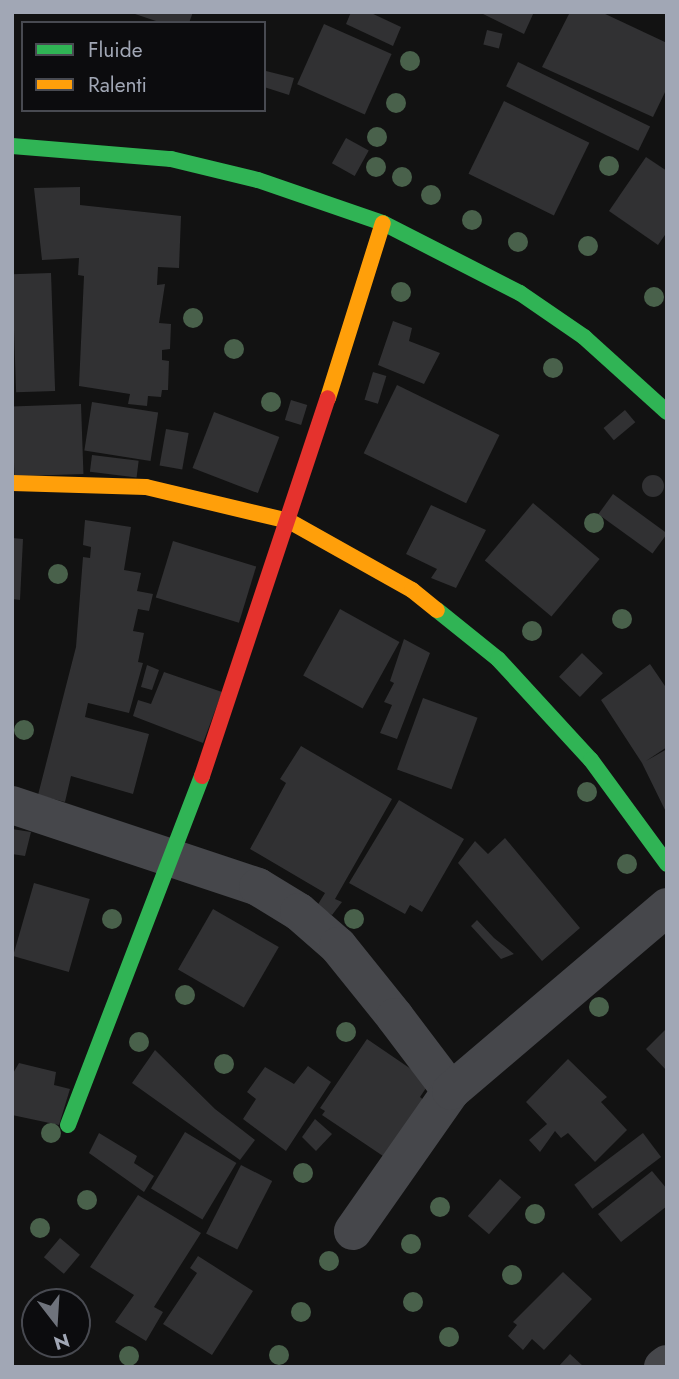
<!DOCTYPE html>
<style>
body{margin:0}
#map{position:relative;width:679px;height:1379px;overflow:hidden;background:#121212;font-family:Jost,sans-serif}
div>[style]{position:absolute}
.building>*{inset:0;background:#313133;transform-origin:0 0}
.round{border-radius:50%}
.street>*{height:38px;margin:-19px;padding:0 19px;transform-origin:19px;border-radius:19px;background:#46474b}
.fast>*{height:16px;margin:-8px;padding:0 8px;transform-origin:8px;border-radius:8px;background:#30b455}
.slow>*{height:16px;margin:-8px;padding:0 8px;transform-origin:8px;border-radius:8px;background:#ff9f0a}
.jam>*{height:16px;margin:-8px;padding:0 8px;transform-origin:8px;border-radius:8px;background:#e5322d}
.trees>*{width:20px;height:20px;margin:-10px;border-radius:50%;background:#49614b}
span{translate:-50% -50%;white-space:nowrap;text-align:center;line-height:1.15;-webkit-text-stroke:5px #0c0c0e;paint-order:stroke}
.frame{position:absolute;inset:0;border:14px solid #a1a7b5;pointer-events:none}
.legend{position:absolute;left:21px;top:21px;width:245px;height:91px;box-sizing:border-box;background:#0c0c0e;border:2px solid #484a51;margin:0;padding:9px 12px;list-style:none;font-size:21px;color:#a1a7b5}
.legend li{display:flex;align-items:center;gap:14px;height:35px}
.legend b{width:35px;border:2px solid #484a51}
.north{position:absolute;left:21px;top:1288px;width:70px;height:70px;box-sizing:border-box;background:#0c0c0e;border:2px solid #484a51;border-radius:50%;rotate:163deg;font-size:19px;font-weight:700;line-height:28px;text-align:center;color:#a1a7b5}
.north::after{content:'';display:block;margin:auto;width:24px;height:32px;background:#6f737c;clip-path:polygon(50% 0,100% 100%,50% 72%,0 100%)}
</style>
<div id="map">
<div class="building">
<div style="clip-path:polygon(193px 12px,189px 23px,162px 23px,132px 13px)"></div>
<div style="clip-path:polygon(351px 12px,369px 12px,401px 27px,393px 46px,346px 24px)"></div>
<div style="clip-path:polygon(479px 12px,534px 12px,524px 34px)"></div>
<div style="clip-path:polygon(570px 12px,601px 12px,667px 43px,667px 88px,653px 117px,542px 67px)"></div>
<div style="left:324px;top:24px;width:74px;height:66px;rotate:24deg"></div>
<div style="left:487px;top:30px;width:16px;height:15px;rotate:14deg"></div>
<div style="left:518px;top:62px;width:147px;height:27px;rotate:26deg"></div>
<div style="clip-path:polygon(266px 71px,294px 78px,289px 95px,264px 87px)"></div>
<div style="left:504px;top:101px;width:95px;height:81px;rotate:26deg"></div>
<div style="left:346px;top:138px;width:26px;height:29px;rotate:29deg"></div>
<div style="clip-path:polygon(646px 157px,667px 171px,667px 232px,658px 245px,609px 211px)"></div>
<div style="clip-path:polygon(80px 187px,80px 205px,181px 216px,179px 268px,158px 267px,157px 285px,165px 284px,159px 323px,171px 324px,170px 349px,162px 350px,162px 360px,169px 361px,168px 390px,162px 390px,161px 397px,148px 396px,147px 406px,128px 404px,130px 394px,79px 386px,84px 276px,78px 275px,79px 258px,42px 260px,34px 188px)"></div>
<div style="left:51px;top:273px;width:118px;height:39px;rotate:88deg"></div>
<div style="clip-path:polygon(393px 321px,412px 328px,409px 341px,440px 353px,424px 384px,378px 365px)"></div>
<div style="left:373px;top:372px;width:14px;height:29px;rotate:17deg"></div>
<div style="left:397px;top:385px;width:114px;height:76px;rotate:26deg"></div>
<div style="left:291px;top:400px;width:17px;height:21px;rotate:17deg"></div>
<div style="left:92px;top:402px;width:67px;height:49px;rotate:9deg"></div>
<div style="left:81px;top:404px;width:70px;height:69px;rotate:88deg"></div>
<div style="left:625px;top:410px;width:16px;height:28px;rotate:50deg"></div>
<div style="left:214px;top:412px;width:70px;height:60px;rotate:21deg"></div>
<div style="left:166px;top:429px;width:23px;height:37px;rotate:10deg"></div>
<div style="left:92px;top:455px;width:47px;height:17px;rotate:7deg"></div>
<div class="round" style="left:642px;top:475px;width:22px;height:22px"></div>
<div style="left:613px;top:494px;width:67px;height:25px;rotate:36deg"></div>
<div style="left:533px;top:503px;width:87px;height:75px;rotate:40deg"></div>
<div style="clip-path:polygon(431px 505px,486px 530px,456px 588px,431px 578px,437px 569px,406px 554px)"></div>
<div style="clip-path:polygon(85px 520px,131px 527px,124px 570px,141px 573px,137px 591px,153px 594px,149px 611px,138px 609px,133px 631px,144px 633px,138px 662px,143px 663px,129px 713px,88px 703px,85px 717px,149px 734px,133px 794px,71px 776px,65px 802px,38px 795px,76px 647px,83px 557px,90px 558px,91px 547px,83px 545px)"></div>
<div style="clip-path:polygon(12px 538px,23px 539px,20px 600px,12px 599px)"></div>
<div style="left:173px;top:541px;width:87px;height:59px;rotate:17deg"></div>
<div style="left:340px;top:609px;width:68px;height:76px;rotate:29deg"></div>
<div style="clip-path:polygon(404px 639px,430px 653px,397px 739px,380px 733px,392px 705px,384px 702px,394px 683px,390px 681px)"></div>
<div style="left:582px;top:653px;width:29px;height:33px;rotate:44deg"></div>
<div style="clip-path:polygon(650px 664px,667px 689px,667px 747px,646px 761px,667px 749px,667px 814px,642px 763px,601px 700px)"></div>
<div style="clip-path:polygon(147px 665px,159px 670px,152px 690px,141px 687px)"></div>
<div style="clip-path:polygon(164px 672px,222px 692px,203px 743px,133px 716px,138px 700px,151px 704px)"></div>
<div style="left:423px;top:698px;width:58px;height:76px;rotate:20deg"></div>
<div style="clip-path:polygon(301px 746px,392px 799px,335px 899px,342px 902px,332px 915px,317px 906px,325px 893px,250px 849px,286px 783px,280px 779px)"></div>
<div style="clip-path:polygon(399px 800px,464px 839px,422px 912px,410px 905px,405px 914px,349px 883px)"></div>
<div style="clip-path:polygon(12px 829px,31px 832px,25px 856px,12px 854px)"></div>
<div style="clip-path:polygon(505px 838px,580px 928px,542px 961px,458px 863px,475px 841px,488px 854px)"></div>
<div style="left:34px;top:883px;width:58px;height:76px;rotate:16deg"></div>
<div style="left:213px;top:909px;width:76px;height:70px;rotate:30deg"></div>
<div style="clip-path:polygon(477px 920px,494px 938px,514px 954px,501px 959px,471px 926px)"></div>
<div style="clip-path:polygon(667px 1028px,667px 1071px,646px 1049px)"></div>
<div style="clip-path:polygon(367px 1039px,430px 1082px,420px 1097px,427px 1103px,383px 1156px,322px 1115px,325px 1111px,320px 1108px)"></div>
<div style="clip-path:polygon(155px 1050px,215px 1109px,255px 1140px,240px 1160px,132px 1083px)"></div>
<div style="clip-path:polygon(568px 1059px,607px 1097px,601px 1102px,627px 1130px,595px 1162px,568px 1133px,561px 1138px,555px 1131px,540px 1152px,529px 1140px,547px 1124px,526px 1102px)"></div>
<div style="clip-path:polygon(19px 1063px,56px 1072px,54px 1085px,70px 1089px,59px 1125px,12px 1115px,12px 1075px)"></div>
<div style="clip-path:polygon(308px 1066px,331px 1082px,286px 1151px,243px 1119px,256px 1099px,247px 1092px,265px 1067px,294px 1084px)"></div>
<div style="clip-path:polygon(315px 1119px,332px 1134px,316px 1151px,302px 1137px)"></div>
<div style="left:185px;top:1132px;width:60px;height:66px;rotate:31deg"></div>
<div style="clip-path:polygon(99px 1133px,137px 1156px,134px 1163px,154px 1176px,144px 1192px,89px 1153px)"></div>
<div style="left:643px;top:1133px;width:30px;height:86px;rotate:53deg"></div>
<div style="left:241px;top:1165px;width:35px;height:77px;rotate:27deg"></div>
<div style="clip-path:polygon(652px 1171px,667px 1189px,667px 1206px,621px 1242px,598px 1214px)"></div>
<div style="left:500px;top:1179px;width:28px;height:49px;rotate:41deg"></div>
<div style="clip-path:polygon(138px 1195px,201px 1233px,154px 1307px,163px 1312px,146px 1341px,115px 1322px,134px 1295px,90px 1267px)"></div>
<div style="left:60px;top:1238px;width:26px;height:25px;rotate:40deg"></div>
<div style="clip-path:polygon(198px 1256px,253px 1291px,212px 1355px,163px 1324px,197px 1273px,190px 1268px)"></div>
<div style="clip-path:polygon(563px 1272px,592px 1299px,544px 1350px,532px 1339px,523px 1350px,508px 1336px,517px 1325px,513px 1322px)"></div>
<div style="clip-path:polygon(570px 1354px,584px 1367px,558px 1367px)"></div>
</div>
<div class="street">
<div style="left:12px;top:805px;width:259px;rotate:18.4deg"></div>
<div style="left:258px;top:887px;width:48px;rotate:31.4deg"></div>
<div style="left:299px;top:912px;width:52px;rotate:41.1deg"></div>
<div style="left:338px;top:946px;width:91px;rotate:51.2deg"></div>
<div style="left:395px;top:1017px;width:93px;rotate:52.9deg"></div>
<div style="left:451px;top:1091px;width:171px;rotate:125deg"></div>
<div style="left:451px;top:1091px;width:284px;rotate:-40.4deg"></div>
<div style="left:663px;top:1367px;width:5px;rotate:-37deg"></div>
</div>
<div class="fast">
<div style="left:12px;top:146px;width:160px;rotate:4.7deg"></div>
<div style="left:171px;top:159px;width:89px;rotate:13.6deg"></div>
<div style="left:258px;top:180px;width:132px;rotate:19deg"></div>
<div style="left:383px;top:223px;width:154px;rotate:27.1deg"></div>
<div style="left:520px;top:293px;width:78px;rotate:34.5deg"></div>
<div style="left:584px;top:337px;width:112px;rotate:42.1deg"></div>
<div style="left:437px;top:610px;width:78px;rotate:38.8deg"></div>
<div style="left:498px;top:659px;width:137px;rotate:47.4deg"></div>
<div style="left:591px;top:760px;width:129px;rotate:53.8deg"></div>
<div style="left:68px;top:1125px;width:374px;rotate:-69deg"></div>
</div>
<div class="slow">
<div style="left:328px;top:398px;width:183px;rotate:-72.6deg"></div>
<div style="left:12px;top:483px;width:134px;rotate:1.7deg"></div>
<div style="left:146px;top:487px;width:147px;rotate:13.4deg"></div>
<div style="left:289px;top:521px;width:141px;rotate:29.3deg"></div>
<div style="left:412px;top:590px;width:32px;rotate:39deg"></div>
</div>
<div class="jam">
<div style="left:202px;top:776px;width:398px;rotate:-71.6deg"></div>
</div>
<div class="trees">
<div style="left:410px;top:61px"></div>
<div style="left:396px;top:103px"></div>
<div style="left:377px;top:137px"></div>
<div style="left:609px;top:166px"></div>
<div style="left:376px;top:167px"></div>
<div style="left:402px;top:177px"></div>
<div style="left:431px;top:195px"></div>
<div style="left:472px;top:220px"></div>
<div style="left:518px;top:242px"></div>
<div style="left:588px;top:246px"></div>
<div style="left:401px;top:292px"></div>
<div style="left:654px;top:297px"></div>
<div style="left:193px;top:318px"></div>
<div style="left:234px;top:349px"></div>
<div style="left:553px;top:368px"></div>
<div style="left:271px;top:402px"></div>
<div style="left:594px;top:523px"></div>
<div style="left:58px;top:574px"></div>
<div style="left:622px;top:619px"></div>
<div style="left:532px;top:631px"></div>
<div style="left:24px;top:730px"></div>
<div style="left:587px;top:792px"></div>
<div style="left:627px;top:864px"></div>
<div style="left:112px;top:919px"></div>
<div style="left:354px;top:919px"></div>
<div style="left:185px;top:995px"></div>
<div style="left:599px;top:1007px"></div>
<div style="left:346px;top:1032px"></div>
<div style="left:139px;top:1042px"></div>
<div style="left:224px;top:1064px"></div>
<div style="left:51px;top:1133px"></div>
<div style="left:303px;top:1173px"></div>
<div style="left:87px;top:1200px"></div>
<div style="left:440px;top:1207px"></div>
<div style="left:535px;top:1214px"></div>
<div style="left:40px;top:1228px"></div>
<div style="left:411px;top:1244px"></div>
<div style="left:329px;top:1261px"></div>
<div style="left:512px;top:1275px"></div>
<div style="left:413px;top:1302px"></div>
<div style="left:301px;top:1312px"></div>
<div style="left:449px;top:1337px"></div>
<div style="left:279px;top:1355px"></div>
<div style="left:129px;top:1356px"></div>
</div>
<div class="frame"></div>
<ul class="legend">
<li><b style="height:9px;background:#30b455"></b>Fluide</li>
<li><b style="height:9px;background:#ff9f0a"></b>Ralenti</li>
</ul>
<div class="north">N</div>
</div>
